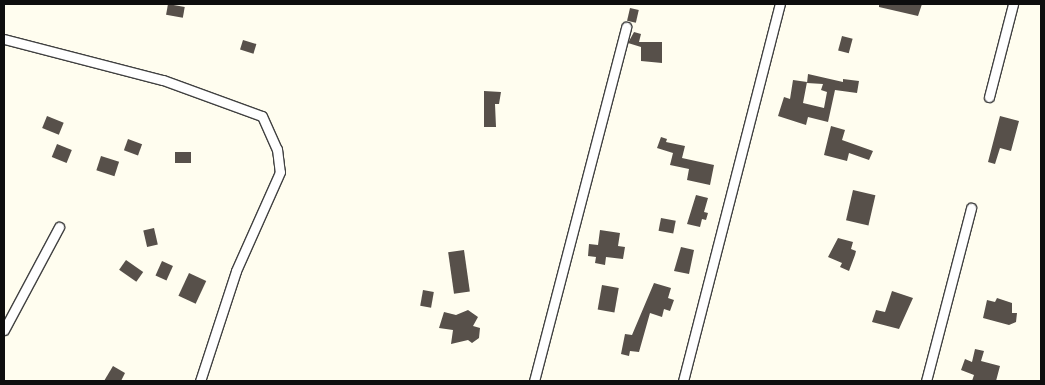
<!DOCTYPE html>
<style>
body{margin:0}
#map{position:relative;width:1045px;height:385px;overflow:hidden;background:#fffdef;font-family:"Noto Serif",serif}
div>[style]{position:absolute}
.building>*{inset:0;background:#57504a;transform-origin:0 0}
.roads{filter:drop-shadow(1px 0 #414141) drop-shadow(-1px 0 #414141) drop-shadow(0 1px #414141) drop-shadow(0 -1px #414141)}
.minor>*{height:9px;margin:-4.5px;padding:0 4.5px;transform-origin:4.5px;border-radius:4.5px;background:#fff}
span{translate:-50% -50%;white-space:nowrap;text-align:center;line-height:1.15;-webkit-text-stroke:5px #fff;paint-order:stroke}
.frame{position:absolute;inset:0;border:5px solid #0e0e0e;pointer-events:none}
</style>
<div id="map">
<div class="building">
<div style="left:168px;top:4px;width:17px;height:11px;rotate:10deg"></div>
<div style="clip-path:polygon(879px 4px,922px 4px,918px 16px,879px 7px)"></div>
<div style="left:630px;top:8px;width:9px;height:13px;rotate:13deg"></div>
<div style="clip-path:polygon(634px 32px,641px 34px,639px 42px,662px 42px,662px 63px,641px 61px,641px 47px,628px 43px)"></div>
<div style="left:842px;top:36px;width:11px;height:15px;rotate:15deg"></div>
<div style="left:243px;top:40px;width:14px;height:10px;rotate:17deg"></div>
<div style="clip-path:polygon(808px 74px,843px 82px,843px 79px,859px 81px,857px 93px,835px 90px,828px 122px,808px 117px,806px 125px,778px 116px,784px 97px,790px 99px,793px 80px,807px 82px,803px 103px,824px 108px,827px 92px,821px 90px,823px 84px,807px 83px)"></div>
<div style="clip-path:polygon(484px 91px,501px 92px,499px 104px,495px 104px,496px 127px,484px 127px)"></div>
<div style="left:47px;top:116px;width:18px;height:13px;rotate:22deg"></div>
<div style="clip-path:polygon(1000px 116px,1019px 121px,1011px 151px,1000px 148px,995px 164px,988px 162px)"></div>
<div style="clip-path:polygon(831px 126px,845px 130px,842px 140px,873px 151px,869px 160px,849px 153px,847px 161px,824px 155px)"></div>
<div style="clip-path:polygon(661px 137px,667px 139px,666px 142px,685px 146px,682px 158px,714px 165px,710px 185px,687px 180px,689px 169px,670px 165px,673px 153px,657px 148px)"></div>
<div style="left:128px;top:139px;width:15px;height:12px;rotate:20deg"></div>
<div style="left:57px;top:144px;width:16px;height:14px;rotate:22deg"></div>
<div style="left:175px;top:152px;width:16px;height:11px"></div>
<div style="left:101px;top:156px;width:19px;height:15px;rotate:18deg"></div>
<div style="left:853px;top:190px;width:23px;height:31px;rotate:13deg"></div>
<div style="clip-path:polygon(696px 195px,708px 198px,704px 212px,708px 213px,706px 220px,702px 219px,700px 227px,687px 224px)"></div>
<div style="left:661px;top:218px;width:15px;height:13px;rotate:11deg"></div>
<div style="left:154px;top:228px;width:17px;height:11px;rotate:77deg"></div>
<div style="clip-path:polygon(600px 230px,620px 233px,618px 246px,625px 247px,623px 259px,606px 257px,605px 265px,595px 263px,596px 257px,588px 256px,589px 244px,598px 245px)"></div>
<div style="clip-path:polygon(838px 238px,853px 242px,851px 249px,856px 251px,855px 255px,849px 271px,840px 267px,842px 263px,828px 257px)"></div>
<div style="clip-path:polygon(681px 247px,694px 250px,689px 274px,674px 271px)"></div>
<div style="left:464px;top:250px;width:42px;height:16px;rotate:82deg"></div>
<div style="left:126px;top:260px;width:21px;height:12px;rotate:35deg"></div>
<div style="left:162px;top:261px;width:12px;height:16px;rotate:24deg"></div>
<div style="left:189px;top:273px;width:19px;height:25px;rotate:25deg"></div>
<div style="clip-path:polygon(654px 283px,671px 288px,668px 298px,674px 300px,670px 311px,664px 309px,662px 317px,650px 313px,639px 352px,630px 351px,629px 356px,621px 354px,625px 334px,632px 335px)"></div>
<div style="left:602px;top:285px;width:17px;height:25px;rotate:10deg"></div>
<div style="left:423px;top:290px;width:11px;height:16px;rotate:10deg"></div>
<div style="clip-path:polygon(892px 291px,913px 298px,899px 329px,872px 322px,876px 310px,885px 312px)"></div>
<div style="clip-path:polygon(997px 298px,1012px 303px,1012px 313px,1017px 313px,1016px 322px,1009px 325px,983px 318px,987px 300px,995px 302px)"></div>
<div style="clip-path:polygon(468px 310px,478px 317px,473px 326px,480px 328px,479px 338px,472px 343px,468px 340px,451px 344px,453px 330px,439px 328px,444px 312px,456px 315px)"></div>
<div style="clip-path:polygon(975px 349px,984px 351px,981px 361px,1000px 366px,996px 381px,972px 381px,974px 375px,961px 370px,965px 359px,972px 362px)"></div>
<div style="clip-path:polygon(113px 366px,125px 373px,121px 381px,104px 381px)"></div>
</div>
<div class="roads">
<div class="minor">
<div style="left:4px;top:39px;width:164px;rotate:14.5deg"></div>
<div style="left:163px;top:80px;width:105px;rotate:20deg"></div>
<div style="left:262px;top:116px;width:36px;rotate:66deg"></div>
<div style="left:277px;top:149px;width:23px;rotate:83deg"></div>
<div style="left:280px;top:172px;width:108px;rotate:114deg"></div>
<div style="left:236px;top:271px;width:116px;rotate:108.1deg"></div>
<div style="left:989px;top:97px;width:96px;rotate:-75.5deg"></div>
<div style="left:4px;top:330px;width:117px;rotate:-61.9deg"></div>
<div style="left:534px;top:381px;width:366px;rotate:-75.4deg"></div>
<div style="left:683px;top:381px;width:389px;rotate:-75.6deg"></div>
<div style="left:926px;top:381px;width:179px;rotate:-75.4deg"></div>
</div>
</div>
<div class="frame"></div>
</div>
